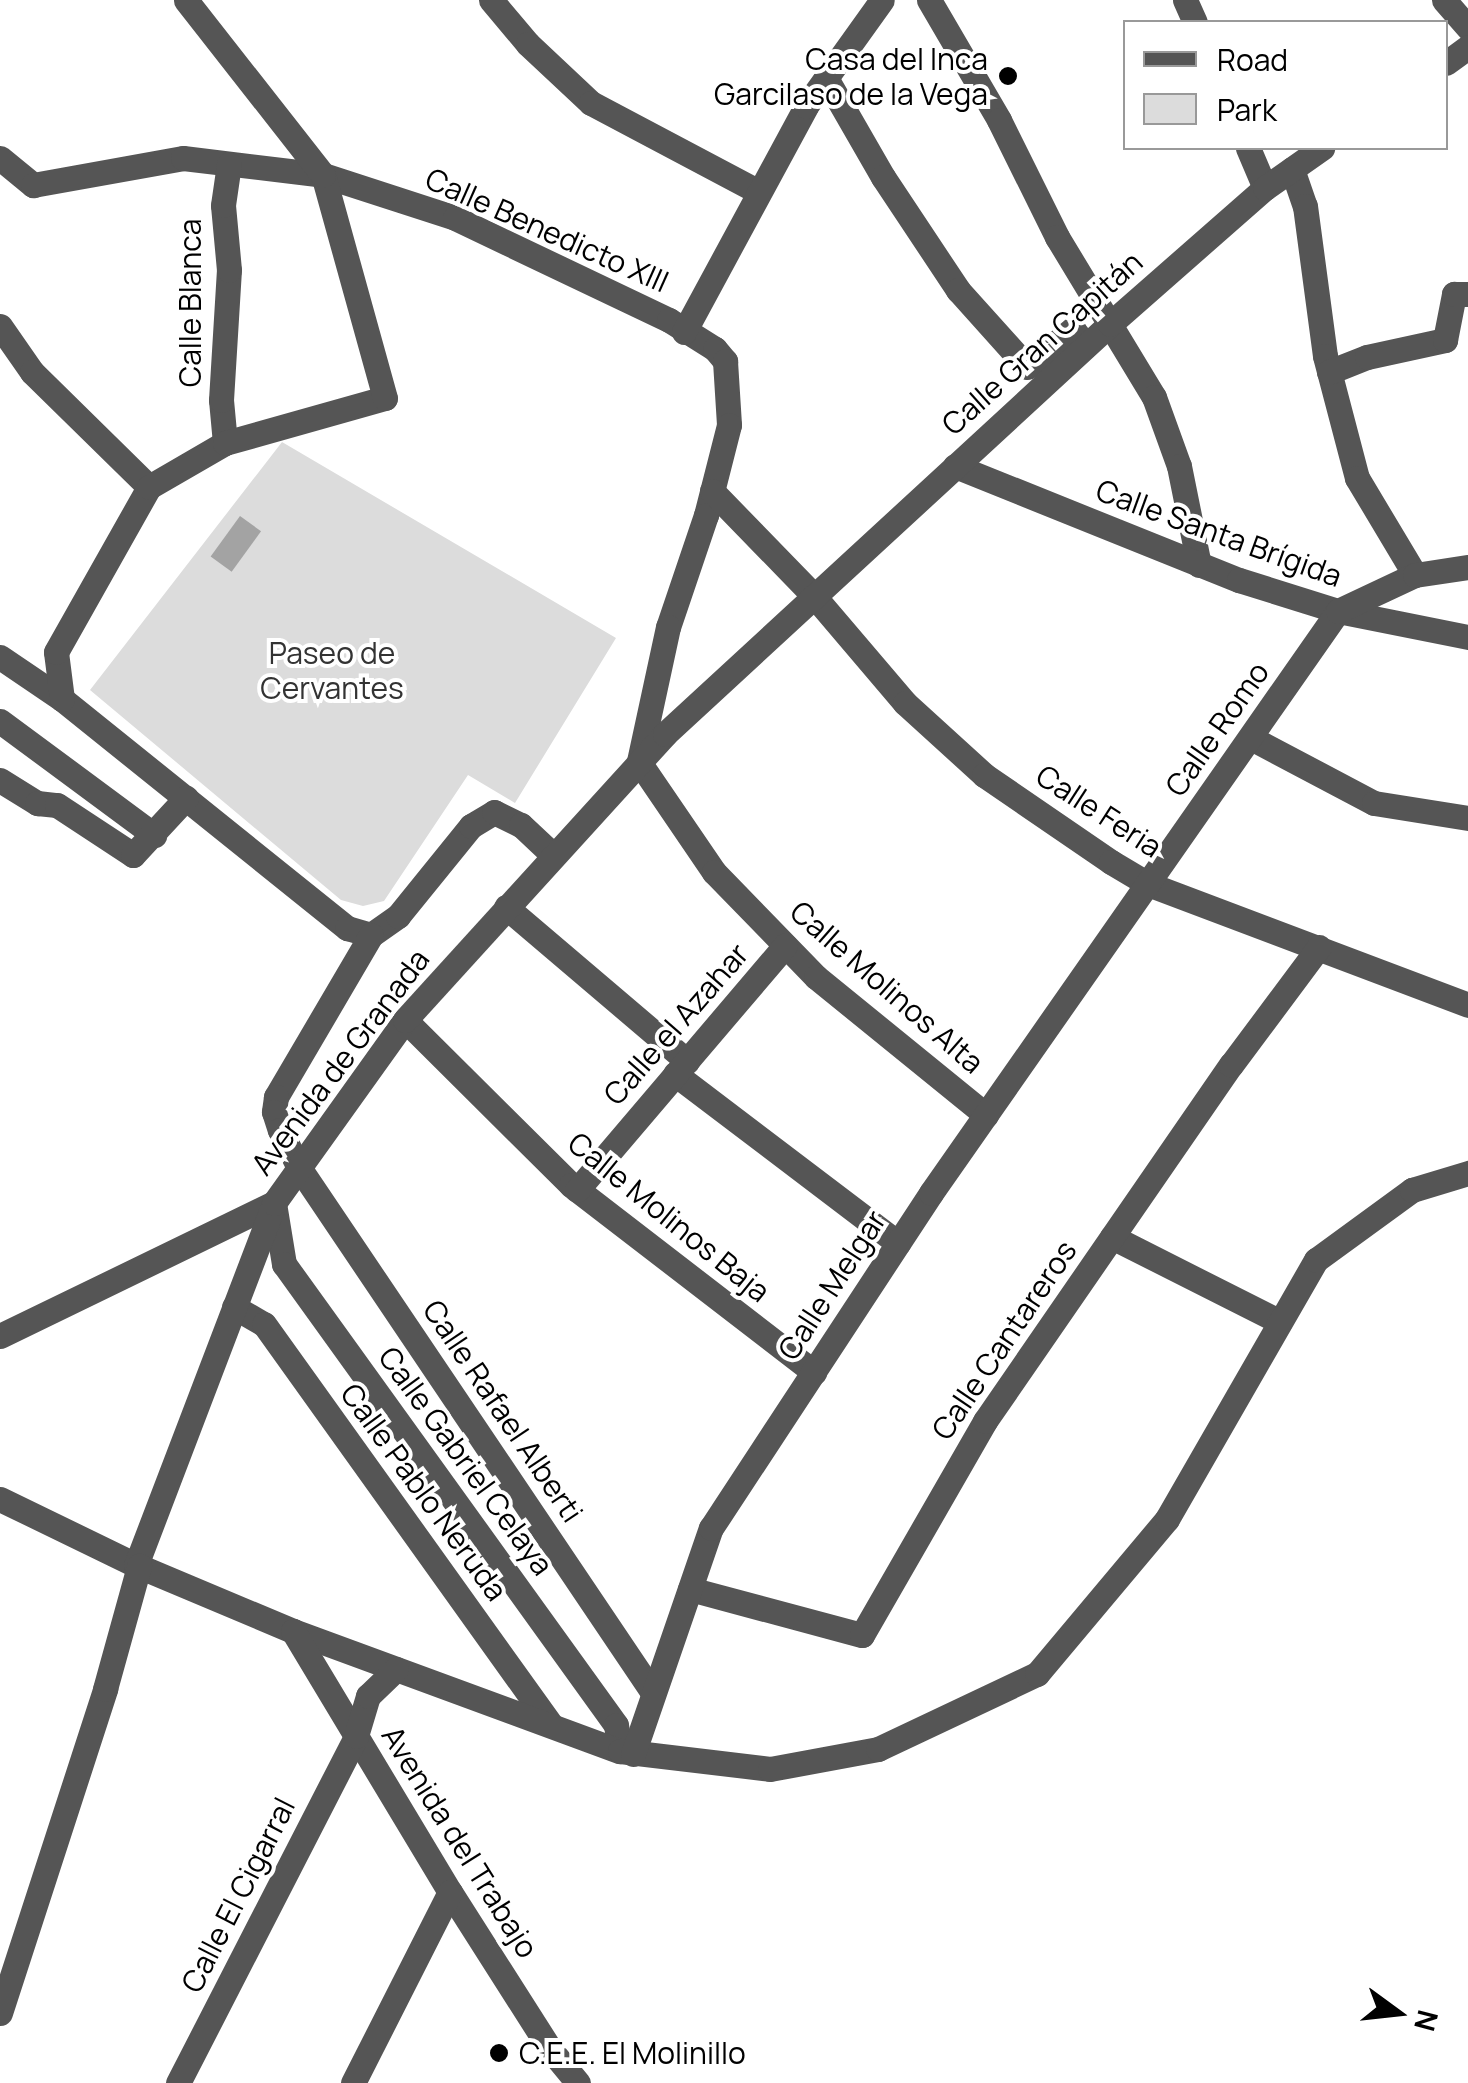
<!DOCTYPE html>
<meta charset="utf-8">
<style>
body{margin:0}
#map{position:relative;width:1468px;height:2083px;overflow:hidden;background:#fff;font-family:Manrope,sans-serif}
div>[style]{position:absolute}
.green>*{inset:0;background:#dcdcdc}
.water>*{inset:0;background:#a3a3a3;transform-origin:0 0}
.minor>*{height:25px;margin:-12.5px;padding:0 12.5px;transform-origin:12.5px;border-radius:12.5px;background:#555}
.dots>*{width:28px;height:28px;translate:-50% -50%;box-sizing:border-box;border:5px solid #fff;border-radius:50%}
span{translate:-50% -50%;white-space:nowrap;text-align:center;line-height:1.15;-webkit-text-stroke:8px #fff;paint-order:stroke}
.poi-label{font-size:30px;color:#000}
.right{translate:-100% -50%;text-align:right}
.left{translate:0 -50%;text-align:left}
.street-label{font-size:30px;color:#000}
.park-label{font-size:30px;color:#333}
.legend{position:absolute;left:1123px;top:20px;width:325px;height:130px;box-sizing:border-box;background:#fff;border:2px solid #999;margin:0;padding:12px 18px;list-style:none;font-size:30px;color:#000}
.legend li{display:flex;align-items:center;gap:20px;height:50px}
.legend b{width:50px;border:2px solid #999}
.north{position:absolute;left:1348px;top:1963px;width:100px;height:100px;-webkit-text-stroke:8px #fff;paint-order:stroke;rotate:105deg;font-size:28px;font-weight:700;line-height:40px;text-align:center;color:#000}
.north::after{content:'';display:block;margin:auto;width:35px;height:45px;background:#000;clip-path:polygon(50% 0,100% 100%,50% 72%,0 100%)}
</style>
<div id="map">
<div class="green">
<div style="clip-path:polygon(282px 442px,616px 638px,515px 803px,468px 775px,384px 901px,363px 906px,341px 900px,90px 690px)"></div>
</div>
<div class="water">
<div style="left:240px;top:516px;width:26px;height:50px;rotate:36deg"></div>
</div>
<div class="minor">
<div style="left:491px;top:0;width:57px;rotate:49.9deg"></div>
<div style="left:528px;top:44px;width:86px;rotate:43.1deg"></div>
<div style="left:591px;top:103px;width:190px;rotate:27.9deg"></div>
<div style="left:929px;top:0;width:139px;rotate:59.7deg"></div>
<div style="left:999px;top:120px;width:131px;rotate:63.6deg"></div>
<div style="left:1057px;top:237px;width:187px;rotate:58.8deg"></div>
<div style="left:1154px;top:397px;width:73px;rotate:70.1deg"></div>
<div style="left:1179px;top:466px;width:101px;rotate:78.6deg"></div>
<div style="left:1185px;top:0;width:24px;rotate:66deg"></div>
<div style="left:1444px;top:0;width:37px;rotate:49deg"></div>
<div style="left:1446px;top:63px;width:27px;rotate:-36deg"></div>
<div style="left:826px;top:78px;width:114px;rotate:60.1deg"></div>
<div style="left:883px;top:177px;width:136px;rotate:56.4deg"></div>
<div style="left:958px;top:290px;width:103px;rotate:48.1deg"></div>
<div style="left:1027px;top:367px;width:60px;rotate:-39.6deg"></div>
<div style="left:1073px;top:329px;width:21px;rotate:53deg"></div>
<div style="left:1248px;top:148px;width:43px;rotate:67deg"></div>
<div style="left:0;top:158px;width:43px;rotate:39.3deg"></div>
<div style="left:33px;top:185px;width:152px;rotate:-10.2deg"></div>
<div style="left:183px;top:158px;width:141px;rotate:6.9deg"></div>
<div style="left:323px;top:175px;width:139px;rotate:18deg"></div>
<div style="left:455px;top:218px;width:237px;rotate:25.5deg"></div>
<div style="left:669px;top:320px;width:54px;rotate:32.2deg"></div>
<div style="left:715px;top:349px;width:16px;rotate:50deg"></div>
<div style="left:725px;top:361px;width:64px;rotate:86.4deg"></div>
<div style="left:729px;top:425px;width:93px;rotate:104.3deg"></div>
<div style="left:706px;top:515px;width:118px;rotate:108.7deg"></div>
<div style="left:668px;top:627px;width:137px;rotate:102.2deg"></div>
<div style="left:1292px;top:169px;width:39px;rotate:71deg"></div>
<div style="left:1305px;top:206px;width:151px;rotate:82.4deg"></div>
<div style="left:1325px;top:356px;width:126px;rotate:75.3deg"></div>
<div style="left:1357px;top:478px;width:113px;rotate:59.1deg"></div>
<div style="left:0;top:326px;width:56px;rotate:55.2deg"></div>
<div style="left:32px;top:372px;width:164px;rotate:44.5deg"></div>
<div style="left:684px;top:332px;width:257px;rotate:-61.6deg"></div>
<div style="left:806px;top:106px;width:130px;rotate:-54.4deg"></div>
<div style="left:1329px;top:372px;width:41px;rotate:-21.5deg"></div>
<div style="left:1367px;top:357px;width:80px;rotate:-12.3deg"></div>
<div style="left:1445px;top:340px;width:47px;rotate:-78.9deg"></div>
<div style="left:1454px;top:294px;width:14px"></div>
<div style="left:225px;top:443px;width:43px;rotate:-95.3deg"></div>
<div style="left:221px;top:400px;width:130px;rotate:-86.5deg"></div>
<div style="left:229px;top:270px;width:65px;rotate:-95.3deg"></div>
<div style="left:223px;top:205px;width:41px;rotate:-81.7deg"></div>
<div style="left:955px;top:466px;width:306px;rotate:21.9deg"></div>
<div style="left:1239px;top:580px;width:104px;rotate:17.4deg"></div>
<div style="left:1338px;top:611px;width:133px;rotate:11.3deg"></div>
<div style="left:712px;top:491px;width:146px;rotate:45.8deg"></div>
<div style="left:814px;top:596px;width:140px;rotate:49.6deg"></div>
<div style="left:905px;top:703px;width:107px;rotate:42.3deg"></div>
<div style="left:984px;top:775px;width:154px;rotate:34.4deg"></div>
<div style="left:1111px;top:862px;width:43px;rotate:30.7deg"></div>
<div style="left:1148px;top:884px;width:342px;rotate:20.7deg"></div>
<div style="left:0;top:657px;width:75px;rotate:34.1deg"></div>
<div style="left:62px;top:699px;width:366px;rotate:38.8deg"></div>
<div style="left:347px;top:928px;width:25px;rotate:16deg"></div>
<div style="left:371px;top:935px;width:33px;rotate:-35deg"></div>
<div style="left:398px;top:916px;width:116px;rotate:-51deg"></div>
<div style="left:471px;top:826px;width:27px;rotate:-31deg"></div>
<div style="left:494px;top:812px;width:30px;rotate:26deg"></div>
<div style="left:521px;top:825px;width:44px;rotate:43.2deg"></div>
<div style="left:62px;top:699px;width:47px;rotate:-97.3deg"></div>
<div style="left:56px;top:652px;width:189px;rotate:-60.6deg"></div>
<div style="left:149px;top:487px;width:88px;rotate:-30.1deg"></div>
<div style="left:225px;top:443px;width:166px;rotate:-15.7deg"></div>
<div style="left:385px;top:398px;width:231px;rotate:-105.5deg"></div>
<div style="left:323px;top:175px;width:222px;rotate:-128.1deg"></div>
<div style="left:0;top:721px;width:192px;rotate:36.5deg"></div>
<div style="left:1251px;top:738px;width:139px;rotate:27.9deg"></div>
<div style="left:1374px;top:803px;width:95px;rotate:9.1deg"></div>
<div style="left:639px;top:762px;width:133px;rotate:55.7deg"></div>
<div style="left:714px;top:872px;width:146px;rotate:45.8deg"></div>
<div style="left:816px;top:977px;width:219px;rotate:39.1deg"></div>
<div style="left:0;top:780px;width:44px;rotate:31.9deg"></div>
<div style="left:37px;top:803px;width:20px;rotate:6deg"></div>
<div style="left:57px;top:805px;width:91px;rotate:33.3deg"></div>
<div style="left:133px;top:855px;width:78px;rotate:-47.1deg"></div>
<div style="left:506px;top:907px;width:238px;rotate:40.4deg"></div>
<div style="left:371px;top:935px;width:188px;rotate:120.4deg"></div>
<div style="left:276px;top:1097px;width:15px;rotate:98deg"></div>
<div style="left:274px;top:1112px;width:19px;rotate:72deg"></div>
<div style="left:280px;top:1130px;width:40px;rotate:63.4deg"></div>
<div style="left:298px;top:1166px;width:635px;rotate:56.03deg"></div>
<div style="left:405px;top:1020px;width:234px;rotate:44.8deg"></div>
<div style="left:571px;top:1185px;width:307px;rotate:37.6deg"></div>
<div style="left:675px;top:1074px;width:280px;rotate:37.2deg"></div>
<div style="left:577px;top:1190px;width:321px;rotate:-49.6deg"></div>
<div style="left:274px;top:1203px;width:62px;rotate:80.7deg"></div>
<div style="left:284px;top:1264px;width:568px;rotate:54.24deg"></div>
<div style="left:616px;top:1725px;width:26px;rotate:81deg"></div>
<div style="left:1112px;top:1237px;width:188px;rotate:26.8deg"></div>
<div style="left:234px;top:1307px;width:34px;rotate:30deg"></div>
<div style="left:264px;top:1324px;width:493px;rotate:54.4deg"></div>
<div style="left:0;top:1336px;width:305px;rotate:-25.9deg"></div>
<div style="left:0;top:1499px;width:151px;rotate:25.9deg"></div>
<div style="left:136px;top:1565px;width:170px;rotate:22.8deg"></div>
<div style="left:293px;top:1631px;width:348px;rotate:20.2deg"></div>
<div style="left:620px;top:1751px;width:151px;rotate:6.8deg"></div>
<div style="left:770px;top:1769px;width:110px;rotate:-10.5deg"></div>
<div style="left:878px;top:1749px;width:176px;rotate:-25.3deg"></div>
<div style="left:1037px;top:1674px;width:202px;rotate:-50deg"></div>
<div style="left:1167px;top:1519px;width:299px;rotate:-60.1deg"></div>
<div style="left:1316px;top:1260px;width:119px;rotate:-36.1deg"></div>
<div style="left:1412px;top:1190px;width:59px;rotate:-16.9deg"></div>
<div style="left:136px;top:1565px;width:387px;rotate:-69.1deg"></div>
<div style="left:274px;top:1203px;width:225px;rotate:-54.4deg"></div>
<div style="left:405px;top:1020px;width:387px;rotate:-47.7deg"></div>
<div style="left:665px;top:734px;width:605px;rotate:-42.66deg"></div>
<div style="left:1110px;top:324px;width:206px;rotate:-41.3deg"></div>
<div style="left:1265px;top:188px;width:70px;rotate:-35.1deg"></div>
<div style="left:690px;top:1589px;width:178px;rotate:15deg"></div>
<div style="left:862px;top:1635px;width:247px;rotate:-60.1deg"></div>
<div style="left:985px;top:1421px;width:433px;rotate:-55.4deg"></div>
<div style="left:1231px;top:1065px;width:147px;rotate:-53.3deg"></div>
<div style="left:293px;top:1631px;width:305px;rotate:59deg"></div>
<div style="left:450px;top:1892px;width:186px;rotate:57.5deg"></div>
<div style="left:550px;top:2049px;width:44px;rotate:50.5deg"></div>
<div style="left:633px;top:1754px;width:239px;rotate:-71deg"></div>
<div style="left:711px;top:1528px;width:401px;rotate:-56.7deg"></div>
<div style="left:931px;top:1193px;width:710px;rotate:-55.03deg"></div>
<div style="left:1338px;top:611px;width:85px;rotate:-25.1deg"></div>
<div style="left:1415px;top:575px;width:54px;rotate:-8.6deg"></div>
<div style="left:0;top:2013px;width:341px;rotate:-72deg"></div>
<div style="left:105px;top:1689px;width:128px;rotate:-74.5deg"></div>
<div style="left:178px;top:2083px;width:390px;rotate:-62.8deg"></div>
<div style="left:356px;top:1736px;width:42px;rotate:-73.3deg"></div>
<div style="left:368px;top:1696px;width:39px;rotate:-44deg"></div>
<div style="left:353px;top:2083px;width:214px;rotate:-63.1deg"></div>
</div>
<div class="dots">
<div style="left:1008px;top:76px;background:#000"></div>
<div style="left:499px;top:2053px;background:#000"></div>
</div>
<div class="poi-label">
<span class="right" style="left:988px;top:76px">Casa del Inca<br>Garcilaso de la Vega</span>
<span class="left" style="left:519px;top:2053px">C.E.E. El Molinillo</span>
</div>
<div class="street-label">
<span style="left:547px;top:230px;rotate:24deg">Calle Benedicto XIII</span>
<span style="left:190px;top:303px;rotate:-90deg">Calle Blanca</span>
<span style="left:1042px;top:343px;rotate:-42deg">Calle Gran Capitán</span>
<span style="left:1219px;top:533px;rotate:20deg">Calle Santa Brígida</span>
<span style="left:1217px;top:729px;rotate:-55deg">Calle Romo</span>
<span style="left:1099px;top:811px;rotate:33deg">Calle Feria</span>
<span style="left:887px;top:987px;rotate:41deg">Calle Molinos Alta</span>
<span style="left:676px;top:1024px;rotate:-49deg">Calle el Azahar</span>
<span style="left:340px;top:1062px;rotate:-53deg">Avenida de Granada</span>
<span style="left:669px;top:1217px;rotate:39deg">Calle Molinos Baja</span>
<span style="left:832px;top:1285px;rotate:-57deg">Calle Melgar</span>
<span style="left:1004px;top:1340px;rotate:-56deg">Calle Cantareros</span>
<span style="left:503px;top:1411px;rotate:56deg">Calle Rafael Alberti</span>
<span style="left:466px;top:1461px;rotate:54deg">Calle Gabriel Celaya</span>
<span style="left:424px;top:1492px;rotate:54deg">Calle Pablo Neruda</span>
<span style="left:460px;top:1842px;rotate:58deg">Avenida del Trabajo</span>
<span style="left:238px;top:1895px;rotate:-63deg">Calle El Cigarral</span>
</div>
<div class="park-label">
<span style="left:332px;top:670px">Paseo de<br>Cervantes</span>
</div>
<ul class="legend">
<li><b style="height:12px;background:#555"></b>Road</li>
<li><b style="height:28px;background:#dcdcdc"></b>Park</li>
</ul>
<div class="north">N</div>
</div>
